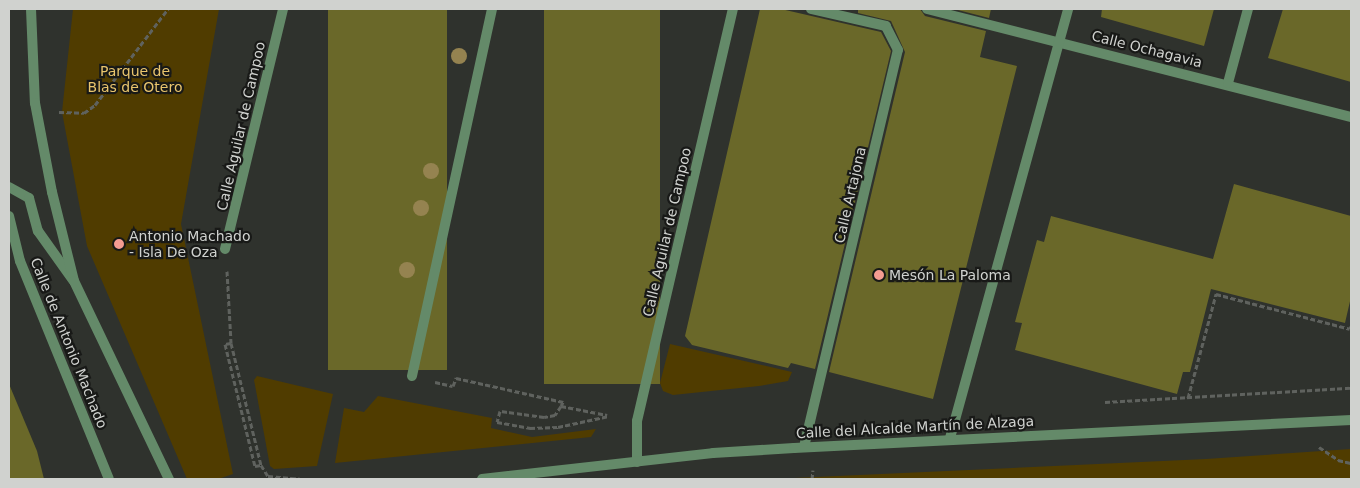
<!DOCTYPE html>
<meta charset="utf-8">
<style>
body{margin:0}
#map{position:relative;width:1360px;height:488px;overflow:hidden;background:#2f322d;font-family:"DejaVu Sans",sans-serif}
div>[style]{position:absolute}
.green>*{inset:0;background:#503c00}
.building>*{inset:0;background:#6a6829;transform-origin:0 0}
.path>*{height:3px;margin-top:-1.5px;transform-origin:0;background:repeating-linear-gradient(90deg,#5f625e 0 5px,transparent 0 7.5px)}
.minor>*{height:10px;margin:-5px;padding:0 5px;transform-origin:5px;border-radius:5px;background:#648a69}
.tertiary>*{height:10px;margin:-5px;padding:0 5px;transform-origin:5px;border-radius:5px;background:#648a69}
.trees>*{width:16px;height:16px;margin:-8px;border-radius:50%;background:#958350}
.dots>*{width:14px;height:14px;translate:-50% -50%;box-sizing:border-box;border:2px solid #181917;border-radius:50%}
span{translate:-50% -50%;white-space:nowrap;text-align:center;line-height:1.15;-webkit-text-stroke:4.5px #181917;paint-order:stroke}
.street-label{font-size:14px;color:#d0d2cf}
.park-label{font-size:14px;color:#e9c56d}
.poi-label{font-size:14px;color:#d0d2cf}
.left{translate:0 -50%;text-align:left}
.frame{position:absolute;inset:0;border:10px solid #d0d2cf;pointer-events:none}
</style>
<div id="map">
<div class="green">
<div style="clip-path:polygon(73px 9px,219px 9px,181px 224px,233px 474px,218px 479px,187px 479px,87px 246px,62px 112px)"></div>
<div style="clip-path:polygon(670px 344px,792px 372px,788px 381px,759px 386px,673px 395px,663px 391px,660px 383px)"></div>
<div style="clip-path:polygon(257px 376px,333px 394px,317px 466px,274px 469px,270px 466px,254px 380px)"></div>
<div style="clip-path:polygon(378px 396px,492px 418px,491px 428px,532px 437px,596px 429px,591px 437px,335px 463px,344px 408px,364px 412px)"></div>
<div style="clip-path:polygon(1351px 449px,1351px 479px,772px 479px,1206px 459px)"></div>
</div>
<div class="building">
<div style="left:328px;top:9px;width:119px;height:361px"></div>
<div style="left:544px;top:9px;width:116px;height:375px"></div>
<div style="clip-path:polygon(760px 9px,781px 9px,881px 32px,891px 51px,815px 369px,791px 363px,788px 368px,692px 345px,685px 336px)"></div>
<div style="clip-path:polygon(858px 9px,920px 9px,925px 16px,986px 31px,980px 57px,1017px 66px,933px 399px,829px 372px,905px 52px,891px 21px,858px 13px)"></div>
<div style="clip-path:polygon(954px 9px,991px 9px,989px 18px)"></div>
<div style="clip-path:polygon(1102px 9px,1214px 9px,1204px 46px,1101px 17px)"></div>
<div style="clip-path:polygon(1283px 9px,1351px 9px,1351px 82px,1268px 58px)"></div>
<div style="clip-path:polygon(1234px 184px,1351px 216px,1351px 297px,1345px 323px,1211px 289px,1190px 372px,1183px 372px,1177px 394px,1015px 350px,1022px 323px,1015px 322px,1037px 240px,1044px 242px,1051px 216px,1213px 259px)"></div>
<div style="clip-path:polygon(9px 384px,37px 451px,44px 479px,9px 479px)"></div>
</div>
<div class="path">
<div style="left:59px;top:112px;width:25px;rotate:2deg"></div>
<div style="left:84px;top:113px;width:14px;rotate:-36deg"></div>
<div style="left:95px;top:105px;width:121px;rotate:-52.8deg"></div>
<div style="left:227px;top:271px;width:72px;rotate:86.8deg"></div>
<div style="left:231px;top:343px;width:126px;rotate:76.2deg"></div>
<div style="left:261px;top:465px;width:13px;rotate:58deg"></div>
<div style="left:268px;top:476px;width:32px;rotate:5deg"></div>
<div style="left:231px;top:343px;width:6px;rotate:171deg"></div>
<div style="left:225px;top:344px;width:126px;rotate:76.2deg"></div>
<div style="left:255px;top:466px;width:6px;rotate:-9deg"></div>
<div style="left:435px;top:382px;width:18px;rotate:13deg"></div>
<div style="left:453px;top:386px;width:9px;rotate:-69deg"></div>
<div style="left:456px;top:378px;width:110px;rotate:12.6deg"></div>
<div style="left:563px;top:402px;width:4px;rotate:117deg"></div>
<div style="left:1188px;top:398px;width:108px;rotate:-74.9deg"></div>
<div style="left:1216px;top:294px;width:138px;rotate:14.6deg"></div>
<div style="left:1350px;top:329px;width:3px;rotate:-72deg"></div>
<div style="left:1105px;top:402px;width:246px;rotate:-3.3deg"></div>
<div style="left:561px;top:406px;width:11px;rotate:124deg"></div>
<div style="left:555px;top:415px;width:11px;rotate:170deg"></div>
<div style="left:544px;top:417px;width:44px;rotate:-172.2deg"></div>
<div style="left:500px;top:411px;width:11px;rotate:105deg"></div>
<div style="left:497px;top:422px;width:34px;rotate:10deg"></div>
<div style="left:530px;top:428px;width:28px;rotate:-2deg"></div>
<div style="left:558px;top:427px;width:52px;rotate:-12.2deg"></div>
<div style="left:561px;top:406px;width:47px;rotate:11.1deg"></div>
<div style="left:1319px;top:447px;width:23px;rotate:34deg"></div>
<div style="left:1338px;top:460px;width:13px;rotate:13deg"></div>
<div style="left:812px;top:479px;width:9px;rotate:-84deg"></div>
</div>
<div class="minor">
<div style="left:927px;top:9px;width:438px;rotate:14.3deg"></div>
<div style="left:1228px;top:83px;width:77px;rotate:-74.9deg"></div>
<div style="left:9px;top:187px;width:23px;rotate:29deg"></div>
<div style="left:29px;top:198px;width:34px;rotate:75deg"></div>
<div style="left:38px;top:231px;width:60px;rotate:54.5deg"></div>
<div style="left:225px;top:249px;width:247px;rotate:-76.4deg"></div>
<div style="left:412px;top:376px;width:376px;rotate:-77.7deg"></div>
<div style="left:950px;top:438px;width:445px;rotate:-74.6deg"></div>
<div style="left:804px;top:447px;width:408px;rotate:-76.7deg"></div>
<div style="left:898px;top:50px;width:27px;rotate:-117deg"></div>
<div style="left:886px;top:26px;width:77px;rotate:-167.2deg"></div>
<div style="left:637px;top:462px;width:41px;rotate:-90deg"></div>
<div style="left:637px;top:421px;width:423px;rotate:-76.9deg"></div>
<div style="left:482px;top:479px;width:232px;rotate:-6.4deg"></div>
<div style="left:713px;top:453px;width:81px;rotate:-3.5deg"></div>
<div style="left:794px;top:448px;width:558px;rotate:-2.88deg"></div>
</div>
<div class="tertiary">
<div style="left:31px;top:9px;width:94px;rotate:87.6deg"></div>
<div style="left:35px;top:103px;width:91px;rotate:79.2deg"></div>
<div style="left:52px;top:192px;width:92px;rotate:76.1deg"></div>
<div style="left:74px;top:281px;width:220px;rotate:64.4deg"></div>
<div style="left:9px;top:216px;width:46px;rotate:76.3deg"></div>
<div style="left:20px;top:261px;width:235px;rotate:67.8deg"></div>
</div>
<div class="trees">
<div style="left:459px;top:56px"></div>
<div style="left:431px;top:171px"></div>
<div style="left:421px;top:208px"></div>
<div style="left:407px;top:270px"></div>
</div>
<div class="dots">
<div style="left:119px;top:244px;background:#f59c91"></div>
<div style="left:879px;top:275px;background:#f59c91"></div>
</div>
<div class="street-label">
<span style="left:1147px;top:49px;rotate:14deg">Calle Ochagavia</span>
<span style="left:241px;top:126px;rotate:-77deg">Calle Aguilar de Campoo</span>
<span style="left:850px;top:195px;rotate:-77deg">Calle Artajona</span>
<span style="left:667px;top:232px;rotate:-77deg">Calle Aguilar de Campoo</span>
<span style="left:69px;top:343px;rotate:68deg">Calle de Antonio Machado</span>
<span style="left:915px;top:427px;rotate:-3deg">Calle del Alcalde Martín de Alzaga</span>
</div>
<div class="park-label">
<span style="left:135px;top:79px">Parque de<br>Blas de Otero</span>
</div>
<div class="poi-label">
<span class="left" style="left:129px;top:244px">Antonio Machado<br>- Isla De Oza</span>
<span class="left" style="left:889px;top:275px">Mesón La Paloma</span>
</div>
<div class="frame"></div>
</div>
